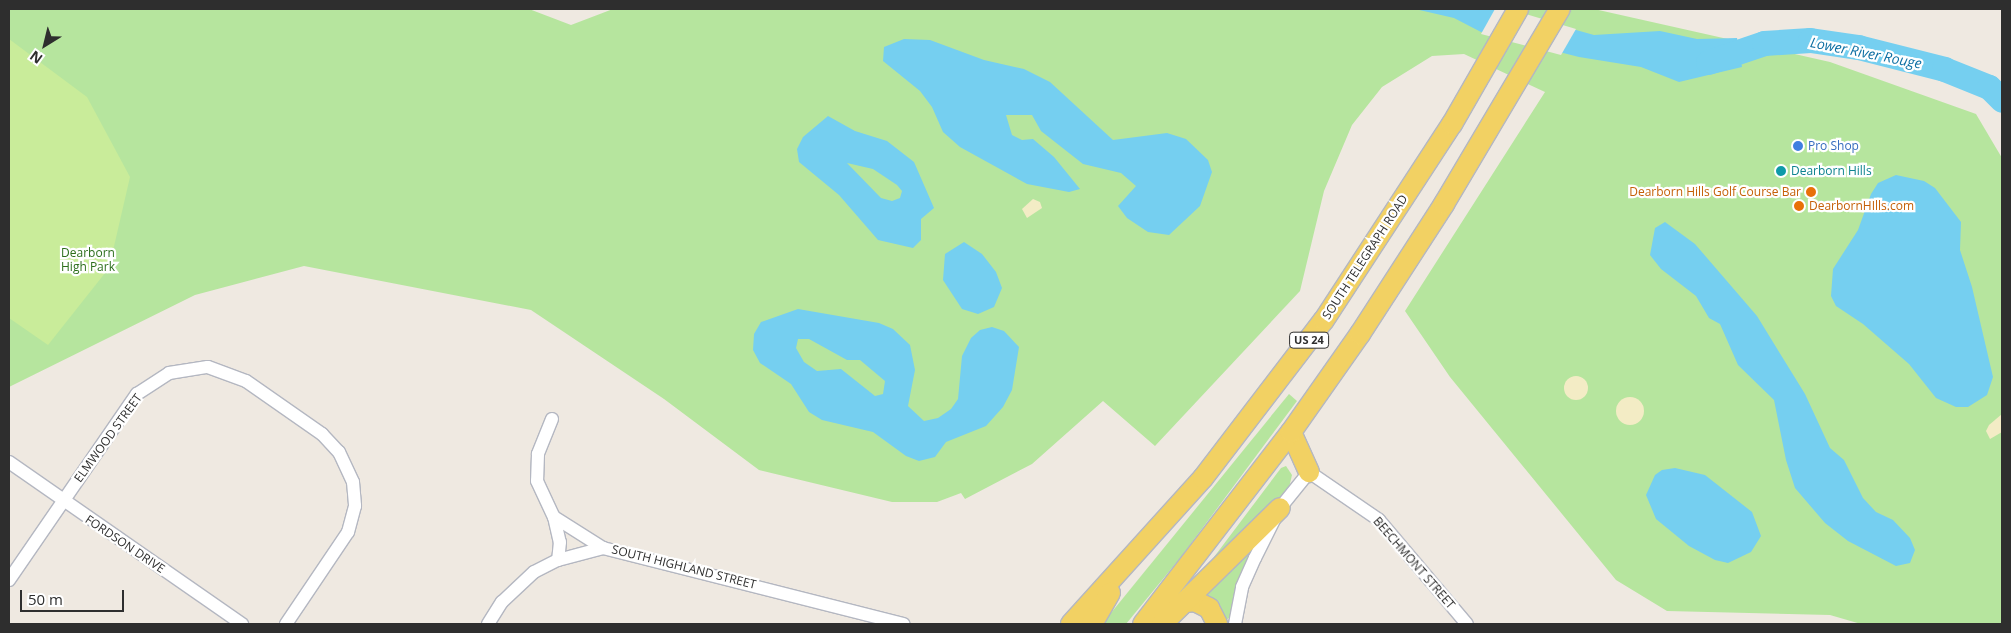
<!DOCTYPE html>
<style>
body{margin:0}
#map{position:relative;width:2011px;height:633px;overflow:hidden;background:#efe9e1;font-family:"Open Sans",sans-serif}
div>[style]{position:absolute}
.green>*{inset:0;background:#b6e59e}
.sand>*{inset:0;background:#f3ecc5}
.round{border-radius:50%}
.pitch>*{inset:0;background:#c9ec9a}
.water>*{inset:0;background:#75cff0}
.pier>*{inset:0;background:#efe9e1}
.river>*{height:25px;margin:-12.5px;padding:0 12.5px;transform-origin:12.5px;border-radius:12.5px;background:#75cff0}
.roads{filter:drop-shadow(1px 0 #b4b7c1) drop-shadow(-1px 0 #b4b7c1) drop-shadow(0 1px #b4b7c1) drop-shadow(0 -1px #b4b7c1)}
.minor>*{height:12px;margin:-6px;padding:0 6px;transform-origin:6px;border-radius:6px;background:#fff}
.primary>*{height:20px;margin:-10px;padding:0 10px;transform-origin:10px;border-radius:10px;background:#f2d163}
.dots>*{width:14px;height:14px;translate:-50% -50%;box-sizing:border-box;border:2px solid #fff;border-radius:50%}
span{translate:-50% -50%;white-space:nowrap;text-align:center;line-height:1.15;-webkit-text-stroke:4.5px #fff;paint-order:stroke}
.shield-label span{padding:1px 4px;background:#fff;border:1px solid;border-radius:4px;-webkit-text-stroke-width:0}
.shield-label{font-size:11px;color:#2e2e2e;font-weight:700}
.shop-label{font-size:12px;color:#366cbe}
.left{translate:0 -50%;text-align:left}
.culture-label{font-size:12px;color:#0d838f}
.food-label{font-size:12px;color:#c56008}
.right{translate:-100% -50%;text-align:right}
.park-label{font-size:12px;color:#2c6e1b}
.street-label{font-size:12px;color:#2e2e2e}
.water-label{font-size:14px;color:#0d6fa3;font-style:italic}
.frame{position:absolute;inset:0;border:10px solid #2e2e2e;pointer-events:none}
.north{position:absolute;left:20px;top:20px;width:50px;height:50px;-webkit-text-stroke:4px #fff;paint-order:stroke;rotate:216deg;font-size:14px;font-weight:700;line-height:20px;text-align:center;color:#2e2e2e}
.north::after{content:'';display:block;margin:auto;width:18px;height:22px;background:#2e2e2e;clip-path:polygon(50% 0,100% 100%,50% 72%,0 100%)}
.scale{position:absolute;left:20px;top:590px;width:104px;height:22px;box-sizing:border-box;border:2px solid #2e2e2e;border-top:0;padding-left:6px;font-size:15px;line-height:18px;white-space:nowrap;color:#2e2e2e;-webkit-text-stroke:4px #fff;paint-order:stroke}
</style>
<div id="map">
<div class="green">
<div style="clip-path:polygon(9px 9px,529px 9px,571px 25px,613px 9px,1594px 9px,1830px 62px,1976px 114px,2002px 158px,2002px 624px,1861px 624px,1830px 615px,1667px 611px,1616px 580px,1450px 377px,1405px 311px,1545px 92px,1464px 54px,1432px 56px,1382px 87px,1352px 125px,1324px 191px,1300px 291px,1155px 446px,1103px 401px,1032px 464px,965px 499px,961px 493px,937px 502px,892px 502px,759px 470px,664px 399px,531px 310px,304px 266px,195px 295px,9px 387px)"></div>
<div style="clip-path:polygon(1289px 394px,1297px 401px,1181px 557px,1126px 624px,1102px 624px)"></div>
<div style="clip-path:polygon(1286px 466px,1292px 475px,1288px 492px,1205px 569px,1281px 468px)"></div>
<div style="clip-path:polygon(1254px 545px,1232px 616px,1226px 620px,1206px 598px,1204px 592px)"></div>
</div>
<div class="sand">
<div style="clip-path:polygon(1033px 199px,1040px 202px,1042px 208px,1027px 218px,1022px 209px)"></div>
<div class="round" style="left:1564px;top:376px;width:24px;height:24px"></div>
<div class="round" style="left:1616px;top:397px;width:28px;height:28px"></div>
<div style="clip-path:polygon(2002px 414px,2002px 432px,1990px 439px,1986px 431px,1989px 425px)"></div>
</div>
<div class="pitch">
<div style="clip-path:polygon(9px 39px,87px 97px,130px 177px,109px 268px,48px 345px,9px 318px)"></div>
</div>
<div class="water">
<div style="clip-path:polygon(1415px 9px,1501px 9px,1594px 35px,1660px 31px,1697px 39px,1737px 38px,1742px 67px,1679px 82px,1641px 67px,1579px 57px,1481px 32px,1454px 18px)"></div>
<div style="clip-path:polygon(904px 39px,930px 40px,984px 60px,1024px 69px,1050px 82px,1113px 140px,1167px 133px,1186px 139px,1208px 160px,1212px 172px,1200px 206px,1169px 235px,1148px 232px,1127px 218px,1118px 206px,1136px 186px,1121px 173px,1083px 164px,1041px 131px,1032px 115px,1006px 115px,1012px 135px,1022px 140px,1033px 139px,1054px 157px,1080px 189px,1069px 192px,1027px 184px,960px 147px,943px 132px,932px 107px,920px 91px,883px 61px,884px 47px)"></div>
<div style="clip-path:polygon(evenodd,828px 116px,855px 131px,887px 141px,914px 162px,934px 208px,921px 219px,921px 240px,913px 248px,878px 240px,839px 195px,799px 162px,797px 149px,803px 137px,828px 116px,847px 163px,873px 169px,897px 185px,902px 191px,900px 198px,892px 201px,881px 198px,847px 163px)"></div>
<div style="clip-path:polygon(1896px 175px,1924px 181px,1935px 188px,1961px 222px,1960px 250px,1972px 287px,1993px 377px,1987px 395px,1968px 407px,1956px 407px,1936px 398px,1909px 364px,1863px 324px,1836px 306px,1831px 296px,1833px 269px,1858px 230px,1871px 194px,1878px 183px)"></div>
<div style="clip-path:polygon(1665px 222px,1695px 244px,1757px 316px,1805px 394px,1830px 448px,1844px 460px,1863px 498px,1876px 512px,1893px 520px,1910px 538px,1915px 550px,1910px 563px,1896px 566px,1848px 541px,1825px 523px,1795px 488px,1786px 460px,1774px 400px,1738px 365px,1720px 324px,1709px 318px,1696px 296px,1661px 269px,1650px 255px,1655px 228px)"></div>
<div style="clip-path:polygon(964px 242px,982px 254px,996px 272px,1002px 288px,994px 307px,978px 314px,962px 309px,943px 280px,945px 254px)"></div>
<div style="clip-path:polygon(evenodd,798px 309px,879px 323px,893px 329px,910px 345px,915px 370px,908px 406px,924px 421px,938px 418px,951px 409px,958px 399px,962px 356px,971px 338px,980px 330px,992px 327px,1004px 331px,1019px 347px,1012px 390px,1003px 407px,986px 426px,946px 442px,935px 457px,919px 461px,906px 456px,873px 432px,822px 420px,809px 412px,791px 384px,760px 363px,753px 350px,754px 334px,761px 322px,798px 309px,798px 339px,809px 339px,847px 360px,860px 360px,885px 381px,883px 394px,875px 396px,841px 369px,817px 371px,804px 362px,796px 348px,798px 339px)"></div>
<div style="clip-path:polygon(1675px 468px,1705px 475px,1752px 512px,1761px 536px,1751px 552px,1728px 563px,1715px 560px,1689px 546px,1656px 519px,1646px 495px,1655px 475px,1662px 470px)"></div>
</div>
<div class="pier">
<div style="clip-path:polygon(1495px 9px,1509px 9px,1576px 29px,1561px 55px,1481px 34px)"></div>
</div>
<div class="river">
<div style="left:1708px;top:62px;width:59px;rotate:-18.7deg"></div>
<div style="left:1764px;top:43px;width:46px;rotate:-3.7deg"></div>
<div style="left:1810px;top:40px;width:49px;rotate:8.3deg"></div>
<div style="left:1858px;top:47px;width:89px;rotate:14.3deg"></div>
<div style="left:1944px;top:69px;width:48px;rotate:21.8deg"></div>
<div style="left:1989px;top:87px;width:18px;rotate:45deg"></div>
</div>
<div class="roads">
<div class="minor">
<div style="left:552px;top:419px;width:38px;rotate:112deg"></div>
<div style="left:538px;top:454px;width:27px;rotate:92deg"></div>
<div style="left:537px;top:481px;width:40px;rotate:65deg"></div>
<div style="left:554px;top:517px;width:26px;rotate:77deg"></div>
<div style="left:560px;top:542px;width:18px;rotate:96deg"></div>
<div style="left:9px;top:462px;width:284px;rotate:34.8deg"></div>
<div style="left:554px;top:517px;width:58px;rotate:32.3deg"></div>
<div style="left:9px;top:580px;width:226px;rotate:-55.5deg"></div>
<div style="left:137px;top:394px;width:38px;rotate:-33deg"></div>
<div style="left:169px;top:373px;width:39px;rotate:-9deg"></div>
<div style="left:208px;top:367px;width:40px;rotate:20.2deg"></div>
<div style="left:246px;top:381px;width:93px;rotate:34.9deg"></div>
<div style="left:322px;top:434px;width:25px;rotate:47deg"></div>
<div style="left:339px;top:452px;width:33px;rotate:65deg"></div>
<div style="left:353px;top:482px;width:24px;rotate:85deg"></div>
<div style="left:355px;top:506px;width:27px;rotate:105deg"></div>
<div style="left:348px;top:532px;width:111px;rotate:124deg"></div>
<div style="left:488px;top:624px;width:26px;rotate:-58deg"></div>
<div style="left:502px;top:602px;width:44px;rotate:-43.2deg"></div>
<div style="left:534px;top:572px;width:27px;rotate:-27deg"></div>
<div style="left:558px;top:560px;width:47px;rotate:-14.9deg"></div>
<div style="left:603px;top:548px;width:310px;rotate:14.2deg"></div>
<div style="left:1235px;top:624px;width:38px;rotate:-79deg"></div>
<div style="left:1242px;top:587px;width:32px;rotate:-66deg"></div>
<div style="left:1255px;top:558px;width:56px;rotate:-63.4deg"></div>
<div style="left:1280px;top:508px;width:46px;rotate:-51.1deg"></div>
<div style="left:1309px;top:472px;width:85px;rotate:34.4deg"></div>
<div style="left:1379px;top:520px;width:136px;rotate:49.8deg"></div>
</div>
<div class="primary">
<div style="left:1291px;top:432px;width:44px;rotate:65.8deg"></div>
<div style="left:1186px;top:602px;width:9px;rotate:-6deg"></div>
<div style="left:1195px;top:601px;width:16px;rotate:27deg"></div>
<div style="left:1209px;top:608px;width:18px;rotate:63deg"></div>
<div style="left:1071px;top:624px;width:197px;rotate:-47.9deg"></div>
<div style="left:1203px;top:478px;width:199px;rotate:-52.6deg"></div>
<div style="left:1324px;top:320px;width:234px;rotate:-56.9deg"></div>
<div style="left:1452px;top:124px;width:133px;rotate:-60.1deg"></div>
<div style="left:1092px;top:624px;width:36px;rotate:-60deg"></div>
<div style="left:1143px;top:624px;width:242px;rotate:-52.4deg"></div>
<div style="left:1291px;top:432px;width:120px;rotate:-54.9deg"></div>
<div style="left:1360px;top:334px;width:155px;rotate:-57.1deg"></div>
<div style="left:1444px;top:204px;width:227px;rotate:-59.3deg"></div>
<div style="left:1162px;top:624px;width:165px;rotate:-44.5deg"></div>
</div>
</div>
<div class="dots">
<div style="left:1798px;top:146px;background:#3f7fe0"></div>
<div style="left:1781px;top:171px;background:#0f9aa8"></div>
<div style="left:1811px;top:192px;background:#e8710a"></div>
<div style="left:1799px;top:206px;background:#e8710a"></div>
</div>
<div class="shield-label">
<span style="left:1309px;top:340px">US 24</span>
</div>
<div class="shop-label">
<span class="left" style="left:1808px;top:146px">Pro Shop</span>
</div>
<div class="culture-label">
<span class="left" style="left:1791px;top:171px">Dearborn Hills</span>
</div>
<div class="food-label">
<span class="right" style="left:1801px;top:192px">Dearborn Hills Golf Course Bar</span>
<span class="left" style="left:1809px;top:206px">DearbornHIlls.com</span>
</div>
<div class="park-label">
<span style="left:88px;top:260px">Dearborn<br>High Park</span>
</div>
<div class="street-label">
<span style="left:1365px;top:257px;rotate:-57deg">SOUTH TELEGRAPH ROAD</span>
<span style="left:108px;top:438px;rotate:-54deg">ELMWOOD STREET</span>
<span style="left:125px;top:544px;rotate:34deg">FORDSON DRIVE</span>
<span style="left:1414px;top:563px;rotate:49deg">BEECHMONT STREET</span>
<span style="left:684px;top:567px;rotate:14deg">SOUTH HIGHLAND STREET</span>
</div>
<div class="water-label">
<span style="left:1866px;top:53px;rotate:11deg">Lower River Rouge</span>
</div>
<div class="frame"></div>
<div class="north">N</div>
<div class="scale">50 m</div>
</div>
